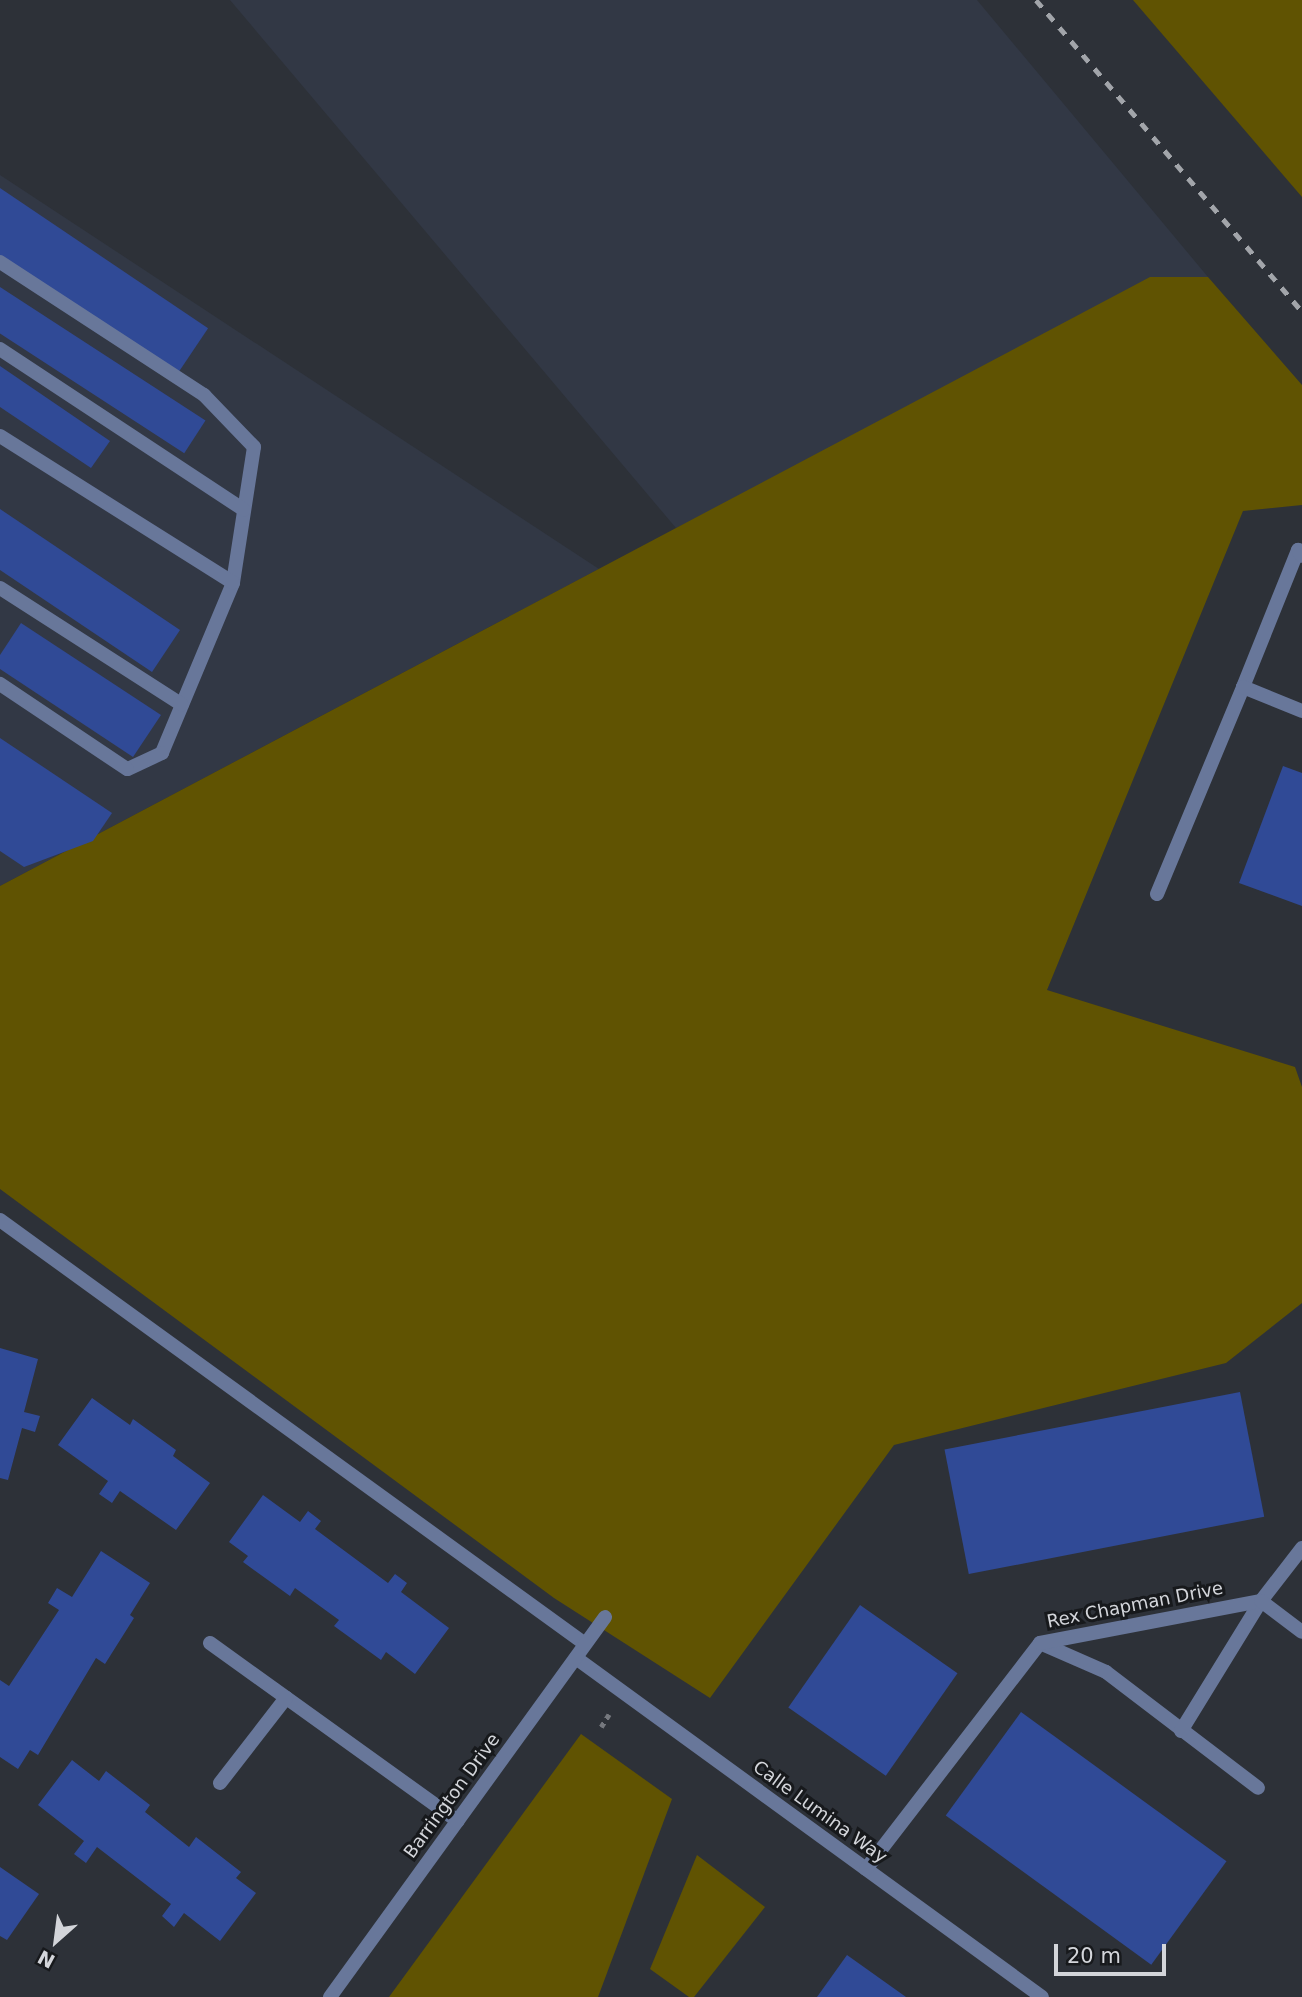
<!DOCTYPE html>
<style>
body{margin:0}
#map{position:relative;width:1302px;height:1997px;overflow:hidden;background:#2d3138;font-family:"DejaVu Sans",sans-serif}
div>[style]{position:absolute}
.built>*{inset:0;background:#323845}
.green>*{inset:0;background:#605302}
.building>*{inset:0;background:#304a96;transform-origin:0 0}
.path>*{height:4.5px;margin-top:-2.25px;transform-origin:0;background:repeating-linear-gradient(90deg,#75787e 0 5px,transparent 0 10px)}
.service>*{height:14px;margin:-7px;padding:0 7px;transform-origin:7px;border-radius:7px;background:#68779a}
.minor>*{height:14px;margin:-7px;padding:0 7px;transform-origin:7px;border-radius:7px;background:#68779a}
.rail>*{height:5px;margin-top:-2.5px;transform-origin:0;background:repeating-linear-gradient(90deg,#a2a5aa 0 9px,transparent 0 18px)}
span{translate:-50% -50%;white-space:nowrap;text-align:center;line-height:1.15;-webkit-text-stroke:6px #17191c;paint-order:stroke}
.street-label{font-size:18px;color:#d3d5da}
.north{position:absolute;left:21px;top:1906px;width:70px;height:70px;-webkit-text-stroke:5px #17191c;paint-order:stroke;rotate:208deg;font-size:19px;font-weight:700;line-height:28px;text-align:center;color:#d3d5da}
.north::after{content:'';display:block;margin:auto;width:24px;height:32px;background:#d3d5da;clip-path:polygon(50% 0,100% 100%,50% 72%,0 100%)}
.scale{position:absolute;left:1054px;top:1944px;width:112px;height:32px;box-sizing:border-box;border:4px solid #d3d5da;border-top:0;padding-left:9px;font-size:21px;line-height:24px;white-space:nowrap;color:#d3d5da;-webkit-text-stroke:5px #17191c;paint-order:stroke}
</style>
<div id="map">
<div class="built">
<div style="clip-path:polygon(230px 0,977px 0,1208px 277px,676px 528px)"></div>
<div style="clip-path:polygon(0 175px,599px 569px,0 886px)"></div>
</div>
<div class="green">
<div style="clip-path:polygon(1133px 0,1302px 0,1302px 197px)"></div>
<div style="clip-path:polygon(1150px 277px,1208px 277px,1302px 385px,1302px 505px,1243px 511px,1047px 990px,1295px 1067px,1302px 1087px,1302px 1303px,1226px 1363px,894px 1445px,710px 1698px,554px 1598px,0 1189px,0 886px)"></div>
<div style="clip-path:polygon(581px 1734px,672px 1799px,598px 1997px,389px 1997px)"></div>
<div style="clip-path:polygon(697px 1855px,765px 1907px,694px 1997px,689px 1997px,650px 1969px)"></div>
</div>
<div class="building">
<div style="left:0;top:188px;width:251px;height:58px;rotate:34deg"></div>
<div style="left:0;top:287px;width:245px;height:39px;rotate:33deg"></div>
<div style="clip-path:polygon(0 366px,110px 441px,91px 468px,0 407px)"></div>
<div style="clip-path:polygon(0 509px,180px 630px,152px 672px,0 570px)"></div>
<div style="clip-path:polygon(21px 623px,161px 715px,133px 757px,0 669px,0 655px)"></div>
<div style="clip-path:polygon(0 738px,112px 813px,93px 841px,24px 867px,0 851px)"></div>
<div style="clip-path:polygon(1283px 766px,1302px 773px,1302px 906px,1239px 883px)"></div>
<div style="clip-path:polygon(0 1348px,38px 1359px,24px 1412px,40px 1416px,35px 1432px,22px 1428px,8px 1480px,0 1478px)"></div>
<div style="left:1240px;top:1392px;width:127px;height:301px;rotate:79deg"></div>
<div style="clip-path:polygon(92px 1398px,130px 1425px,133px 1419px,176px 1450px,173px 1456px,210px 1483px,176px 1530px,120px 1491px,112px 1503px,99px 1494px,108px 1481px,58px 1445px)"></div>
<div style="clip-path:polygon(263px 1495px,300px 1522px,308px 1511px,321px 1521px,315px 1529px,388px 1583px,395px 1574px,407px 1583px,401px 1592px,449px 1628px,415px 1674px,386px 1652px,381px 1660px,334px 1626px,339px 1620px,295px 1588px,290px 1596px,243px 1562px,248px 1556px,229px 1542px)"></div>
<div style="clip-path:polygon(101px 1551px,150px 1583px,130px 1615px,134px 1618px,105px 1664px,96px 1658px,38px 1755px,30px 1750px,18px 1769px,0 1757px,0 1680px,9px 1686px,59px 1610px,48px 1603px,57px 1588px,72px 1597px)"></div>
<div style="left:860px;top:1605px;width:119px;height:125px;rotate:35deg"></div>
<div style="left:1021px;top:1712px;width:254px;height:128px;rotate:36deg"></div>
<div style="clip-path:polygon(72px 1760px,99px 1781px,106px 1771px,150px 1805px,145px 1812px,189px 1847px,196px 1837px,241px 1872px,236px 1878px,256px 1893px,220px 1941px,184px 1913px,174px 1927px,162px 1916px,171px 1904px,97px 1847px,86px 1863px,74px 1854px,84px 1841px,38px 1805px)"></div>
<div style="clip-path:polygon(0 1867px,39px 1894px,7px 1940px,0 1936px)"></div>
<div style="clip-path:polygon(847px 1955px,906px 1997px,817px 1997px)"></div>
</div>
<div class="path">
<div style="left:601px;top:1727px;width:15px;rotate:-58deg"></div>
</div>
<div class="service">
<div style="left:0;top:262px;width:244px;rotate:33.1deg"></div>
<div style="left:204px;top:395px;width:72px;rotate:46.1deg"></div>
<div style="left:254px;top:447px;width:138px;rotate:98.8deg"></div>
<div style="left:233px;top:583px;width:184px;rotate:112.7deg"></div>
<div style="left:162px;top:753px;width:38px;rotate:155deg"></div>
<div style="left:127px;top:769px;width:153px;rotate:-146.2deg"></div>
<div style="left:0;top:349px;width:292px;rotate:33.4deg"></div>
<div style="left:0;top:436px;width:275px;rotate:32.2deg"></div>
<div style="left:0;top:588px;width:216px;rotate:32.7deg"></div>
<div style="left:1243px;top:687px;width:148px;rotate:-68.1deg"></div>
<div style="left:1298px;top:550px;width:7px;rotate:56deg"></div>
<div style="left:1157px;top:894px;width:224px;rotate:-67.4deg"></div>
<div style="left:1243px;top:687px;width:64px;rotate:22.1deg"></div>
<div style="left:0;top:1220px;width:722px;rotate:35.93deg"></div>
<div style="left:210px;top:1643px;width:305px;rotate:35.7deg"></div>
<div style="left:1040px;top:1643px;width:72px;rotate:23.7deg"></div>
<div style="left:1106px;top:1672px;width:191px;rotate:37.3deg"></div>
<div style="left:1181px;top:1731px;width:153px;rotate:-58.4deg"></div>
<div style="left:1261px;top:1601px;width:67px;rotate:-52.3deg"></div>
<div style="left:220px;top:1783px;width:108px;rotate:-52.2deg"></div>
</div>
<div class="minor">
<div style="left:576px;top:1658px;width:576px;rotate:36.03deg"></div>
<div style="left:866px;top:1869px;width:285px;rotate:-52.4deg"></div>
<div style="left:1040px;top:1643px;width:225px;rotate:-10.8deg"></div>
<div style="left:1261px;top:1601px;width:51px;rotate:37.1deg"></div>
<div style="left:330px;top:1997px;width:469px;rotate:-54.1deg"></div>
</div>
<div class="rail">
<div style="left:1036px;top:0;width:409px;rotate:49.5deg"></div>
</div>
<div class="street-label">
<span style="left:1135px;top:1605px;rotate:-11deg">Rex Chapman Drive</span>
<span style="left:452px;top:1796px;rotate:-54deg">Barrington Drive</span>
<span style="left:820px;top:1812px;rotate:36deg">Calle Lumina Way</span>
</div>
<div class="north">N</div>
<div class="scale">20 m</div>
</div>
